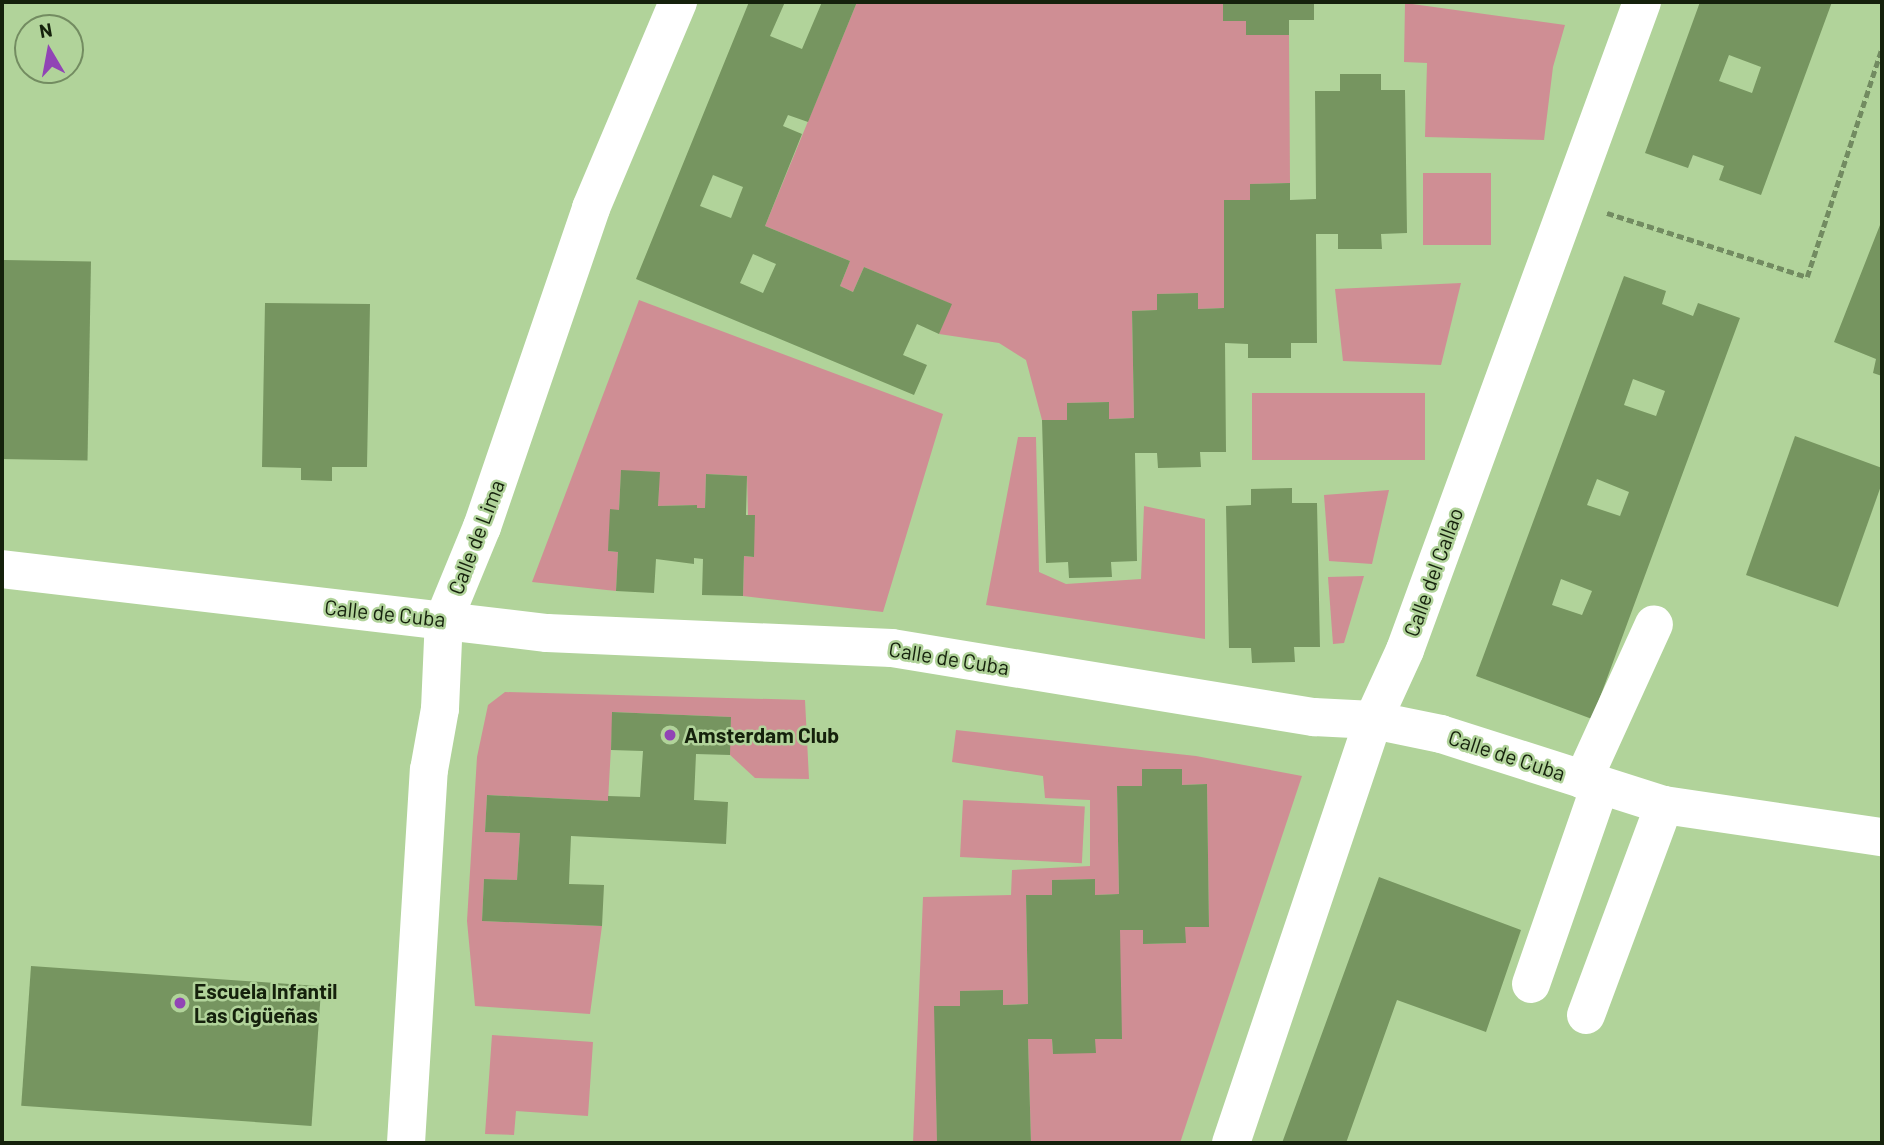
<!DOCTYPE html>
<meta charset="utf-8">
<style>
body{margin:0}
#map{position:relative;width:1884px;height:1145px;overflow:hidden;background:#b1d39a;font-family:Barlow,sans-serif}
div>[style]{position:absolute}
.green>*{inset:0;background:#cf8e94;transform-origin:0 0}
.building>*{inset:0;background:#769560;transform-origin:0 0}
.path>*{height:4.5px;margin-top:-2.25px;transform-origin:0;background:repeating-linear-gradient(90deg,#728b61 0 7px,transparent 0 10.5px)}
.minor>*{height:38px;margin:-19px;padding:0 19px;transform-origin:19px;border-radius:19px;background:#fff}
.dots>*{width:19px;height:19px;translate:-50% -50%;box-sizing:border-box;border:4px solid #b1d39a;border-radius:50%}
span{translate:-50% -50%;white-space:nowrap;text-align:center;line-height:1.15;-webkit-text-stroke:5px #b1d39a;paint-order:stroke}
.street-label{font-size:21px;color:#15210c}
.poi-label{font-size:21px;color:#15210c;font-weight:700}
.left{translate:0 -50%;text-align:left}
.frame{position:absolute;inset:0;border:4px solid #15210c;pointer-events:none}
.north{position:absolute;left:14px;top:14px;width:70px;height:70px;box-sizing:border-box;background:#b1d39a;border:2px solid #738c61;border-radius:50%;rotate:350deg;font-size:19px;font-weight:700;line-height:28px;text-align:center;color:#15210c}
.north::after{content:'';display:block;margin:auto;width:24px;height:32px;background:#9144b5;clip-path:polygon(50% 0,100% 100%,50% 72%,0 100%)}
</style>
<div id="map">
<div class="green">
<div style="clip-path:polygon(857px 2px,1223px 2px,1223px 21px,1246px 21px,1246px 35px,1289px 35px,1290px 183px,1250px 184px,1250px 200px,1224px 201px,1224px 308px,1198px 309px,1197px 293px,1157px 294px,1157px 310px,1132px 311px,1134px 418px,1109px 419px,1108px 402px,1068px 403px,1067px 420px,1042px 420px,1026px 360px,999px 343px,939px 334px,951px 304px,864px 267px,853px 292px,840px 286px,850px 261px,765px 226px)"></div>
<div style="clip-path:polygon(1405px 3px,1565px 25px,1553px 67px,1544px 140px,1425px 137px,1427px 63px,1404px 62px)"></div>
<div style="left:1423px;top:173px;width:68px;height:72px"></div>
<div style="clip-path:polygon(1461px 283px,1441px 365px,1343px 361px,1335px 289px)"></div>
<div style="clip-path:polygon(639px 300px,943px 414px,883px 612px,743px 596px,744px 556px,753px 557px,754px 515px,748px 515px,747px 476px,706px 474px,705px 508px,697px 508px,696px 505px,658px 506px,659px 472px,621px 471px,619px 510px,608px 551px,618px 552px,616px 591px,532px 582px)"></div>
<div style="left:1252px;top:393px;width:173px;height:67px"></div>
<div style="clip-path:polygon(1018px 437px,1036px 437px,1039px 572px,1066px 584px,1141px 579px,1144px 506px,1205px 519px,1205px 639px,986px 605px)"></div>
<div style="clip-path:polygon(1389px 490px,1372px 564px,1329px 561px,1324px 495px)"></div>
<div style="clip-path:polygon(1364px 576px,1344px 643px,1333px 644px,1328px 577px)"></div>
<div style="clip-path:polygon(505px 692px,805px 700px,809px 779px,755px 778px,729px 754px,731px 717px,613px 712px,608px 801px,487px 795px,485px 832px,520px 833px,517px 880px,484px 879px,482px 921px,602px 926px,590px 1014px,475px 1006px,467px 921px,477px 757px,488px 705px)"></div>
<div style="clip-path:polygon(956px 730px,1196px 756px,1302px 776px,1180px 1143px,1031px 1143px,1028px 1039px,1052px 1039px,1053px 1054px,1095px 1039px,1120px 930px,1143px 930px,1144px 944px,1185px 943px,1185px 927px,1209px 927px,1207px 784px,1182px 785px,1182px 769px,1142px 786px,1117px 787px,1119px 894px,1095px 895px,1094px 879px,1052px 880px,1052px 895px,1026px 896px,1028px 1004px,1003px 1005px,1003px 990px,960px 991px,960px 1006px,935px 1006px,937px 1143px,913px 1143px,923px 897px,1011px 895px,1012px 870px,1090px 866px,1090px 800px,1045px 798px,1043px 776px,952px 762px)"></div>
<div style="left:963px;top:800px;width:122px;height:57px;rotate:3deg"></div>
<div style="clip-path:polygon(492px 1035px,593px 1042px,588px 1116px,516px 1111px,514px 1135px,485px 1134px)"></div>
</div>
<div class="building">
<div style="clip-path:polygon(evenodd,749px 2px,785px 2px,770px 36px,802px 49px,822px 2px,857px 2px,808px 122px,788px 115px,783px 126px,802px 134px,765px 226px,850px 261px,840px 286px,853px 292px,864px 267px,952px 304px,939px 334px,917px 324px,903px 355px,927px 365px,914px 395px,636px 279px,749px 2px,713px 175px,743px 187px,731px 218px,700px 206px,713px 175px,749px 2px,753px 254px,776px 264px,763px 293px,740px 283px,753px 254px)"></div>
<div style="clip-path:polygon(1223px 2px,1314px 2px,1314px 20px,1289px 20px,1289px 35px,1246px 35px,1246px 21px,1223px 21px)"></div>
<div style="clip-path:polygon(evenodd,1700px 2px,1832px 2px,1761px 195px,1719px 180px,1724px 166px,1693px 155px,1688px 168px,1645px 153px,1700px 2px,1729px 55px,1761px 67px,1752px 93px,1719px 81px,1729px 55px)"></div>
<div style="clip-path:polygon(1340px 74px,1381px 74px,1381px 90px,1405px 90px,1407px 233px,1381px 234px,1382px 249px,1338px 249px,1338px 234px,1316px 234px,1317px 343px,1291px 343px,1291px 358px,1248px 358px,1248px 344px,1225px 343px,1226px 452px,1200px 452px,1201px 467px,1158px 468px,1157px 453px,1135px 453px,1137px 561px,1111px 562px,1112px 577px,1069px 578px,1068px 562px,1046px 563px,1042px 420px,1067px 420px,1067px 403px,1109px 402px,1109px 419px,1134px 418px,1132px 311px,1157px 310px,1157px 294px,1198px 293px,1198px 309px,1224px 308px,1224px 200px,1250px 200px,1250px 184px,1290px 183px,1290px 200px,1316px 199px,1315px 91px,1340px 91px)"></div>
<div style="clip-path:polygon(1880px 225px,1882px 225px,1882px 376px,1873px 373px,1876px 359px,1834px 342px)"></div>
<div style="left:4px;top:260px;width:87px;height:199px;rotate:1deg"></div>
<div style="clip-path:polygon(evenodd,1624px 276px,1666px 291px,1662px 304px,1693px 316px,1698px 303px,1740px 318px,1592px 719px,1476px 676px,1624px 276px,1633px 379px,1665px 391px,1656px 416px,1624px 405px,1633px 379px,1624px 276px,1597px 479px,1629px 492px,1620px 516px,1587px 505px,1597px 479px,1624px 276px,1561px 579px,1592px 591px,1582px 615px,1552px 605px,1561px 579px)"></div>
<div style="clip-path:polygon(265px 303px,370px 304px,367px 467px,332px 467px,332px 481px,301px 480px,301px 468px,262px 467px)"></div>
<div style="clip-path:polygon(1795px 436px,1882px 468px,1882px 483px,1838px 607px,1746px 575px)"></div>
<div style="clip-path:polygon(621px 470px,660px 472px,658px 506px,697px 505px,697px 508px,705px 508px,706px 474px,747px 476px,746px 515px,755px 515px,754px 557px,744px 556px,743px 596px,702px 595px,703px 559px,694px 558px,694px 564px,656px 559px,654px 593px,616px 591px,618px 552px,608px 551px,610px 509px,619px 510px)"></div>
<div style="clip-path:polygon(1292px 488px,1292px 503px,1317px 503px,1320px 647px,1294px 647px,1295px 662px,1252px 663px,1251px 648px,1229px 648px,1226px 506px,1251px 505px,1251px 489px)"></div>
<div style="clip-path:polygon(612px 712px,731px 717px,730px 755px,696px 754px,694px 800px,728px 802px,726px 844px,571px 836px,569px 884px,604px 885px,602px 926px,482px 921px,484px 879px,517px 880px,520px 833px,485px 832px,487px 795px,608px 801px,608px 796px,640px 797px,643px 751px,611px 750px)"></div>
<div style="clip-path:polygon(1142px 769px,1182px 769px,1182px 785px,1207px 784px,1209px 927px,1185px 927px,1186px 943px,1143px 944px,1143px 930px,1120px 930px,1122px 1039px,1095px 1039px,1096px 1053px,1053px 1054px,1052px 1039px,1028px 1039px,1031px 1143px,937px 1143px,934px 1006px,960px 1006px,960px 991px,1003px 990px,1003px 1005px,1028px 1004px,1026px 895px,1052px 895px,1052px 880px,1095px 879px,1095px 895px,1119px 894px,1117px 786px,1142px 786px)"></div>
<div style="clip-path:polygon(1379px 877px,1521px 930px,1486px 1032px,1397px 1000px,1346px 1143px,1282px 1143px)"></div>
<div style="left:31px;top:966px;width:291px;height:140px;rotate:4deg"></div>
</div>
<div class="path">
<div style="left:1607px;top:213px;width:210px;rotate:17.7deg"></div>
<div style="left:1807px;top:277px;width:241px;rotate:-71.9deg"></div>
</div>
<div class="minor">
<div style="left:2px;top:569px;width:549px;rotate:6.7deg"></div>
<div style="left:547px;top:633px;width:345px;rotate:2.5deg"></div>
<div style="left:892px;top:648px;width:428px;rotate:9.3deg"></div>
<div style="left:1314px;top:717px;width:59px;rotate:2.9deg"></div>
<div style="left:1373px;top:720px;width:69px;rotate:11.6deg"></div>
<div style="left:1441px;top:734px;width:234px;rotate:17.7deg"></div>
<div style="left:1664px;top:805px;width:220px;rotate:8.4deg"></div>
<div style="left:1583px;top:780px;width:171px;rotate:-65.5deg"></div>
<div style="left:1531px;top:984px;width:210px;rotate:-70.8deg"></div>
<div style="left:1586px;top:1015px;width:224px;rotate:-69.6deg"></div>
<div style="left:406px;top:1143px;width:374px;rotate:-86.5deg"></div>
<div style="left:429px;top:770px;width:62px;rotate:-79.8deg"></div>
<div style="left:440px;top:709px;width:90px;rotate:-87.5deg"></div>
<div style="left:444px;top:619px;width:100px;rotate:-67.6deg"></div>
<div style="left:482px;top:527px;width:337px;rotate:-71.1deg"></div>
<div style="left:591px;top:208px;width:224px;rotate:-67.1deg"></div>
<div style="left:1231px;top:1143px;width:446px;rotate:-71.4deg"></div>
<div style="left:1373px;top:720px;width:77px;rotate:-65.4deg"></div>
<div style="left:1405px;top:650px;width:690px;rotate:-69.91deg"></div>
</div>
<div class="dots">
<div style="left:670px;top:735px;background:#9144b5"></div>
<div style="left:180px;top:1003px;background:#9144b5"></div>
</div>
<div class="street-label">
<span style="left:476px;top:537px;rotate:-69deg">Calle de Lima</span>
<span style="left:1433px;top:572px;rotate:-70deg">Calle del Callao</span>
<span style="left:385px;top:613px;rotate:6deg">Calle de Cuba</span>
<span style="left:949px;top:658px;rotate:9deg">Calle de Cuba</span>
<span style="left:1507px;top:755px;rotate:18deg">Calle de Cuba</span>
</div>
<div class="poi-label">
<span class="left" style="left:684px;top:735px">Amsterdam Club</span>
<span class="left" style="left:194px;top:1003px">Escuela Infantil<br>Las Cigüeñas</span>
</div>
<div class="frame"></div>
<div class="north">N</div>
</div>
